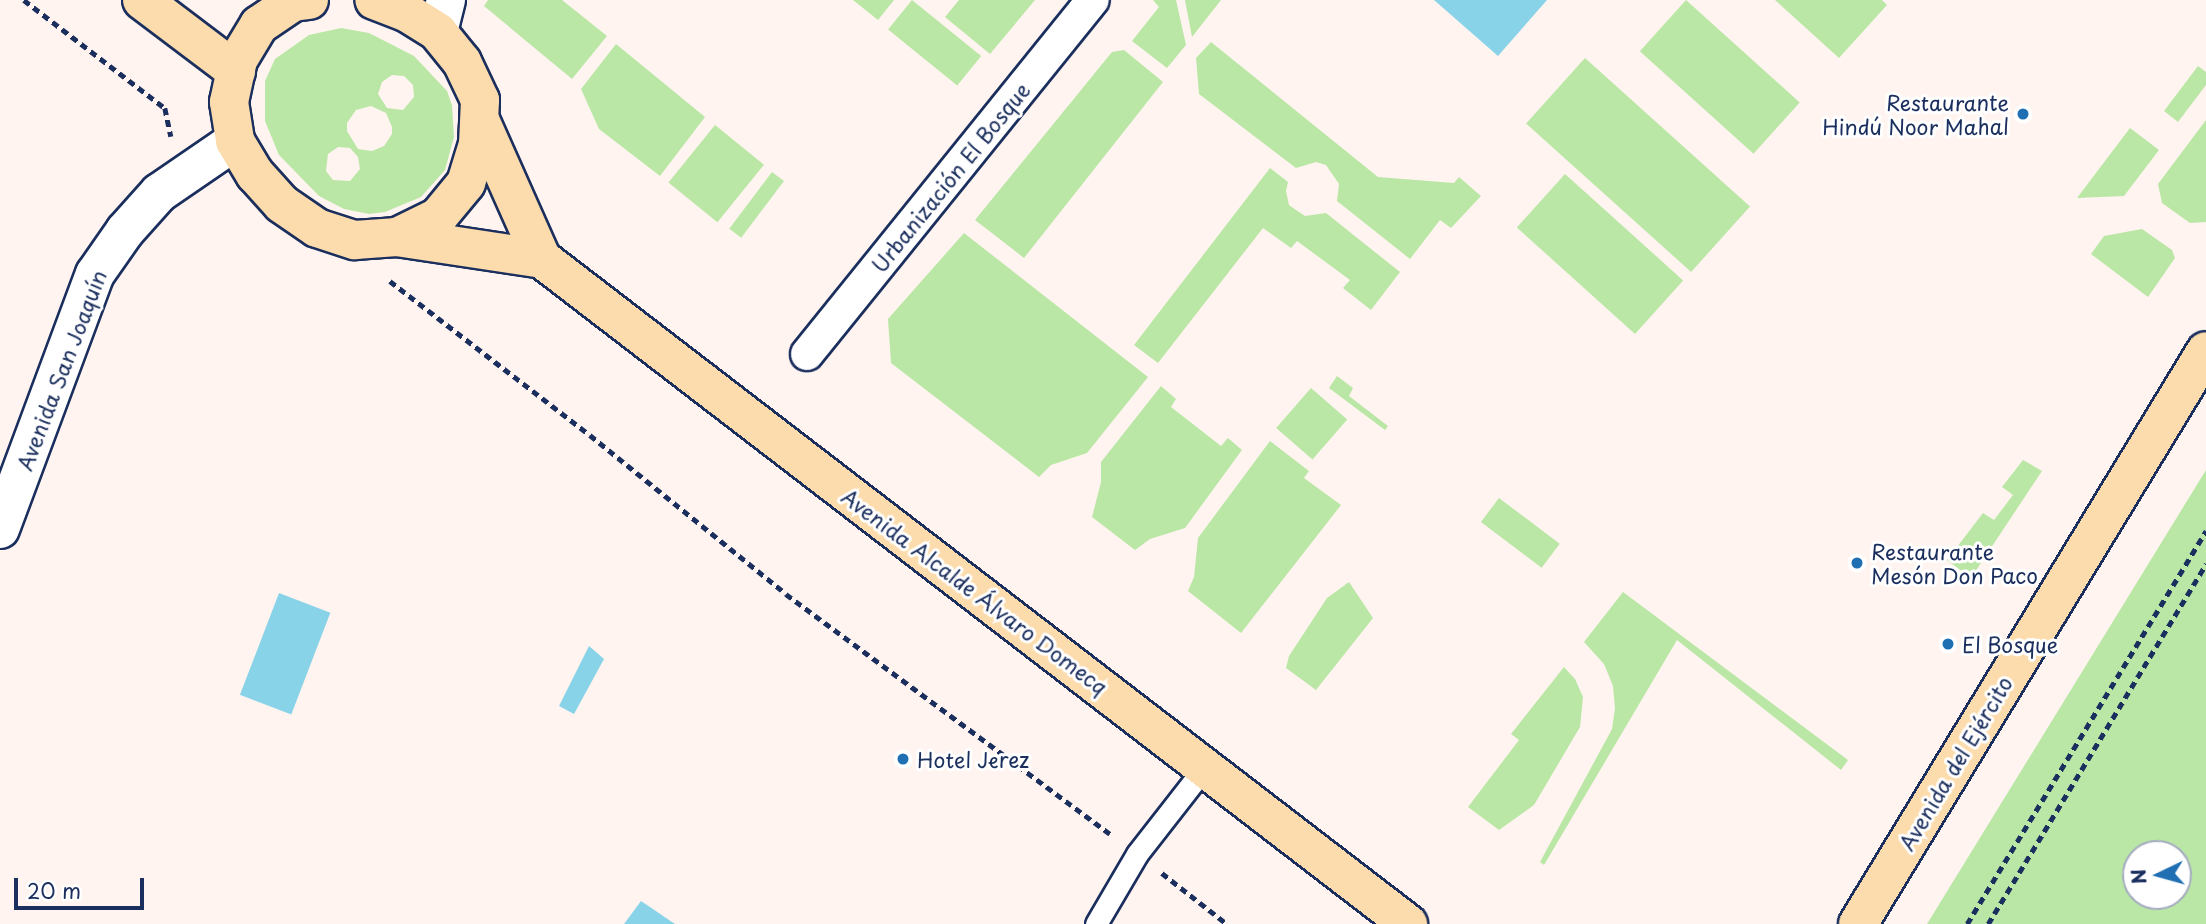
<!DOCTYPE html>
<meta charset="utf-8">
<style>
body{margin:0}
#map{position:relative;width:2206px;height:924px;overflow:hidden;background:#fff4ef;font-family:"Playpen Sans",sans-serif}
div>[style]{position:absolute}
.green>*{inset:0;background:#bae7a5;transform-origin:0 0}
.water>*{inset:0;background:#89d3e9;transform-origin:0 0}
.path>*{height:4.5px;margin-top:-2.25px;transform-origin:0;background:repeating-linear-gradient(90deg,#1b2f5e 0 7px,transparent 0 12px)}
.roads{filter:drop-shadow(2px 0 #1b2f5e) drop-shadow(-2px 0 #1b2f5e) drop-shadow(0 2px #1b2f5e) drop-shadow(0 -2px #1b2f5e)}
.service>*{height:21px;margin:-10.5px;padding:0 10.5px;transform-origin:10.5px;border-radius:10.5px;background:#fff}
.pedestrian>*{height:32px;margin:-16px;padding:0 16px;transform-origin:16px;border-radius:16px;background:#fff}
.minor>*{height:38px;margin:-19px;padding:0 19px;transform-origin:19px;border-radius:19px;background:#fff}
.primary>*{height:38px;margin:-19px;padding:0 19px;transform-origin:19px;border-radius:19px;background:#fcdcac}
.dots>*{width:19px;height:19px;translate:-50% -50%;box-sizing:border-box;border:4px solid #fff;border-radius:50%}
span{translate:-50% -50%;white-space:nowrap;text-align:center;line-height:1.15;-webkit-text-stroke:6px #fff;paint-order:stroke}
.poi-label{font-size:21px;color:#1b2f5e}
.right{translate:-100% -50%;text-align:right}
.left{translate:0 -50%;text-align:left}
.street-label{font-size:21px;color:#1b2f5e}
.north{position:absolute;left:2122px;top:840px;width:70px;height:70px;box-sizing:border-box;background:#fff;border:2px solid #a4acbf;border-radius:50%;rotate:265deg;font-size:19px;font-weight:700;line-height:28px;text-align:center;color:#1b2f5e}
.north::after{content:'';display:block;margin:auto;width:24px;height:32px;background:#1f6fb2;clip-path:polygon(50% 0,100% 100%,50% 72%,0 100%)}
.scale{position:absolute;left:14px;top:878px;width:130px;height:32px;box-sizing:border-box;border:4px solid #1b2f5e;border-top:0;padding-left:9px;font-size:21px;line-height:24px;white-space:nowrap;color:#1b2f5e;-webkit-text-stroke:5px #fff;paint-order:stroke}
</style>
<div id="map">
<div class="green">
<div style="clip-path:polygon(488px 0,562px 0,607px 36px,572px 79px,484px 6px)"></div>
<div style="clip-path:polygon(853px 0,894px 0,878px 20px)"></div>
<div style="left:912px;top:0;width:89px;height:38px;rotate:39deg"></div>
<div style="clip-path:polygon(959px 0,1035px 0,990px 54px,945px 17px)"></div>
<div style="clip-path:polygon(1153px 0,1176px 0,1186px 45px,1167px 68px,1132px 41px,1159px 7px)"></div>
<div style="clip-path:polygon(1185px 0,1221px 0,1192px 37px)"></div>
<div style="left:1686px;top:0;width:153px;height:69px;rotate:42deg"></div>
<div style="clip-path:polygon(1775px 0,1882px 0,1887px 5px,1839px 58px)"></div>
<div style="clip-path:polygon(evenodd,341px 28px,369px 33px,414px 56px,447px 91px,452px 105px,454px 137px,445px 170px,421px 197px,385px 212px,369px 214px,344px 209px,319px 196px,279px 155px,265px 121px,265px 81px,275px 59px,309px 35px,341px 28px,392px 75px,404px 76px,413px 85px,414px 97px,403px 110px,387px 108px,378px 94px,382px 82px,392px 75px,341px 28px,371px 106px,386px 113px,392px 127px,392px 134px,384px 146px,372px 151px,358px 149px,347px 131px,347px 123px,356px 110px,371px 106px,341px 28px,338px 147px,350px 148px,358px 157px,360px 169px,350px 181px,333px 180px,326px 171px,328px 154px,338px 147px)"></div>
<div style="clip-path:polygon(1211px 42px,1378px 177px,1454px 183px,1459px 177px,1481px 196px,1451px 228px,1440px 220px,1410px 259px,1337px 201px,1339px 184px,1326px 165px,1316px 162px,1296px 168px,1199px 94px,1196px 58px)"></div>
<div style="clip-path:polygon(616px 44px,705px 117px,660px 176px,599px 129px,581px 89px)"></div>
<div style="clip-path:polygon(1124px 50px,1163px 82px,1024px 258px,975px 220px,1112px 52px)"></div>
<div style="left:1585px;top:58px;width:222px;height:88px;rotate:42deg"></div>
<div style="clip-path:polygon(2198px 66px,2206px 72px,2206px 85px,2178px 122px,2164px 111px)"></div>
<div style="clip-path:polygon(2206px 120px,2206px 222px,2190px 223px,2162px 203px,2158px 184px)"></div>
<div style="left:715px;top:125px;width:63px;height:74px;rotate:39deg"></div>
<div style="clip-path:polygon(2130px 128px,2159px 150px,2124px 196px,2077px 198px)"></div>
<div style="clip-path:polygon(1270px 168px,1288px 182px,1286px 191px,1289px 205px,1296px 210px,1305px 216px,1326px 213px,1400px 272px,1371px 310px,1343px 288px,1350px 280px,1297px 241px,1291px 248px,1263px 228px,1158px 363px,1134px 345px)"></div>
<div style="left:772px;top:172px;width:15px;height:71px;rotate:37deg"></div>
<div style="left:1565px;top:174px;width:159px;height:72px;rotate:42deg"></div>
<div style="clip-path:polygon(2142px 229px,2172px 250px,2175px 258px,2148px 297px,2091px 254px,2104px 236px)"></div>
<div style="clip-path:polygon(964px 233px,1148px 377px,1087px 453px,1051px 465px,1039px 477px,891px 363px,888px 319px)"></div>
<div style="clip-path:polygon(1337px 376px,1353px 388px,1349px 396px,1388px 426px,1385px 430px,1329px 388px)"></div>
<div style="clip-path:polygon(1161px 386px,1176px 399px,1171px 407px,1221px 446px,1228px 438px,1242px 450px,1185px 528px,1150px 539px,1135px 550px,1092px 517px,1101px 482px,1101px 462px)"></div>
<div style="left:1311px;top:388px;width:48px;height:53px;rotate:41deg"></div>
<div style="clip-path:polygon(1270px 441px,1309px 471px,1304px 478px,1341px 505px,1241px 633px,1188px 591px,1194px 577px,1198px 538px)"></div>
<div style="clip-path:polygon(2023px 460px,2042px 471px,1971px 578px,1947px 560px,1983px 513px,1994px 520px,2013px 495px,2002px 487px)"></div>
<div style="clip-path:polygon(evenodd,2206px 470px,2206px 924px,1927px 924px,2206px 470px,2178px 854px,2178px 896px,2136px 896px,2136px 854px,2178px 854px)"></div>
<div style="left:1499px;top:498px;width:76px;height:30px;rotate:37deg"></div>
<div style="clip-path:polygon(1349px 582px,1373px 618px,1316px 690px,1286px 668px,1289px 656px,1327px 598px)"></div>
<div style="clip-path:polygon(1623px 592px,1848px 760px,1841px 770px,1677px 640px,1544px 865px,1540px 862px,1612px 729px,1615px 708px,1613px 686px,1604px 664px,1584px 642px)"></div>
<div style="clip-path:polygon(1564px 667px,1575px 679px,1583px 697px,1580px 727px,1534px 805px,1499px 830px,1468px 807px,1519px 740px,1511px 734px)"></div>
</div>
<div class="water">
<div style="clip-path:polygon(1434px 0,1547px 0,1498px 56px)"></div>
<div style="left:279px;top:593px;width:55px;height:109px;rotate:21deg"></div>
<div style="clip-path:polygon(589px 646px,604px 659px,574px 714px,559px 706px)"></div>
<div style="clip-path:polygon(641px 901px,675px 924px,624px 924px)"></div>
</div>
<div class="path">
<div style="left:24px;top:0;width:178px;rotate:37.5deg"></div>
<div style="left:165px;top:108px;width:29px;rotate:78deg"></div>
<div style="left:390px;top:281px;width:252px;rotate:37.6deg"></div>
<div style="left:590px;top:435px;width:252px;rotate:39deg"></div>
<div style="left:786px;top:594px;width:403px;rotate:36.5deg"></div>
<div style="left:1162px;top:873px;width:83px;rotate:38.1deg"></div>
<div style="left:1967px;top:924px;width:460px;rotate:-58.7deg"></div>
<div style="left:1988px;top:924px;width:421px;rotate:-58.8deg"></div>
</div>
<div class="roads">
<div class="service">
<div style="left:1096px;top:924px;width:81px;rotate:-59.6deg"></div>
<div style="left:1137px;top:854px;width:110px;rotate:-52deg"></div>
</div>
<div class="pedestrian">
<div style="left:807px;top:354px;width:455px;rotate:-51.1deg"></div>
</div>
<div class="minor">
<div style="left:438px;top:32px;width:33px;rotate:-76deg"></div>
<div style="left:0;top:529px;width:272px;rotate:-69.6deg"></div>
<div style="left:95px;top:274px;width:52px;rotate:-55.1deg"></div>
<div style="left:125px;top:231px;width:51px;rotate:-48.2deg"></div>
<div style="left:159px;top:193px;width:92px;rotate:-34.4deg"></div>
</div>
<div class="primary">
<div style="left:142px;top:0;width:118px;rotate:37.1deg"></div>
<div style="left:309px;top:0;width:16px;rotate:173deg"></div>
<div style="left:293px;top:2px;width:41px;rotate:145.9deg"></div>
<div style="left:259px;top:25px;width:41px;rotate:121deg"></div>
<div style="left:238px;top:60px;width:43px;rotate:102.1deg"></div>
<div style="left:229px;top:102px;width:39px;rotate:81deg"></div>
<div style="left:235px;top:141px;width:39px;rotate:59deg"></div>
<div style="left:255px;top:174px;width:40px;rotate:48deg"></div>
<div style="left:282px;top:204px;width:42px;rotate:34.4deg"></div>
<div style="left:317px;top:228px;width:40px;rotate:18deg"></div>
<div style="left:355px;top:240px;width:42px;rotate:-4.1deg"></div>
<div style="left:397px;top:237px;width:46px;rotate:-26deg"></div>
<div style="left:438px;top:217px;width:44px;rotate:-50.5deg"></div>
<div style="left:466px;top:183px;width:41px;rotate:-72.9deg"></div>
<div style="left:478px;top:144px;width:44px;rotate:-87.4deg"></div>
<div style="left:480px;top:100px;width:42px;rotate:-115.3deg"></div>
<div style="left:462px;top:62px;width:38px;rotate:-129deg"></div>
<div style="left:438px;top:32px;width:36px;rotate:-148deg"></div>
<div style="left:408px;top:13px;width:36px;rotate:-159deg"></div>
<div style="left:480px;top:120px;width:152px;rotate:66deg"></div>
<div style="left:542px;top:259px;width:1092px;rotate:37.52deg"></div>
<div style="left:397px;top:237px;width:147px;rotate:8.6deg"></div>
<div style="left:1858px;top:924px;width:670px;rotate:-58.73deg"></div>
</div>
</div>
<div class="dots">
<div style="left:2023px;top:114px;background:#1f6fb2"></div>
<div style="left:1857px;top:563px;background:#1f6fb2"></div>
<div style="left:1948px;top:644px;background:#1f6fb2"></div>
<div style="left:903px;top:759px;background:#1f6fb2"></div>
</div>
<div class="poi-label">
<span class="right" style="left:2009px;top:114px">Restaurante<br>Hindú Noor Mahal</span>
<span class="left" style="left:1871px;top:563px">Restaurante<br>Mesón Don Paco</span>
<span class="left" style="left:1962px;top:644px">El Bosque</span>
<span class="left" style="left:917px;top:759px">Hotel Jerez</span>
</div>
<div class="street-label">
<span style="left:950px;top:177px;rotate:-51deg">Urbanización El Bosque</span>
<span style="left:61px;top:370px;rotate:-69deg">Avenida San Joaquín</span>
<span style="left:975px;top:591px;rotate:37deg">Avenida Alcalde Álvaro Domecq</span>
<span style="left:1955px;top:763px;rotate:-59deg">Avenida del Ejército</span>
</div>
<div class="north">N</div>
<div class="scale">20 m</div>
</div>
